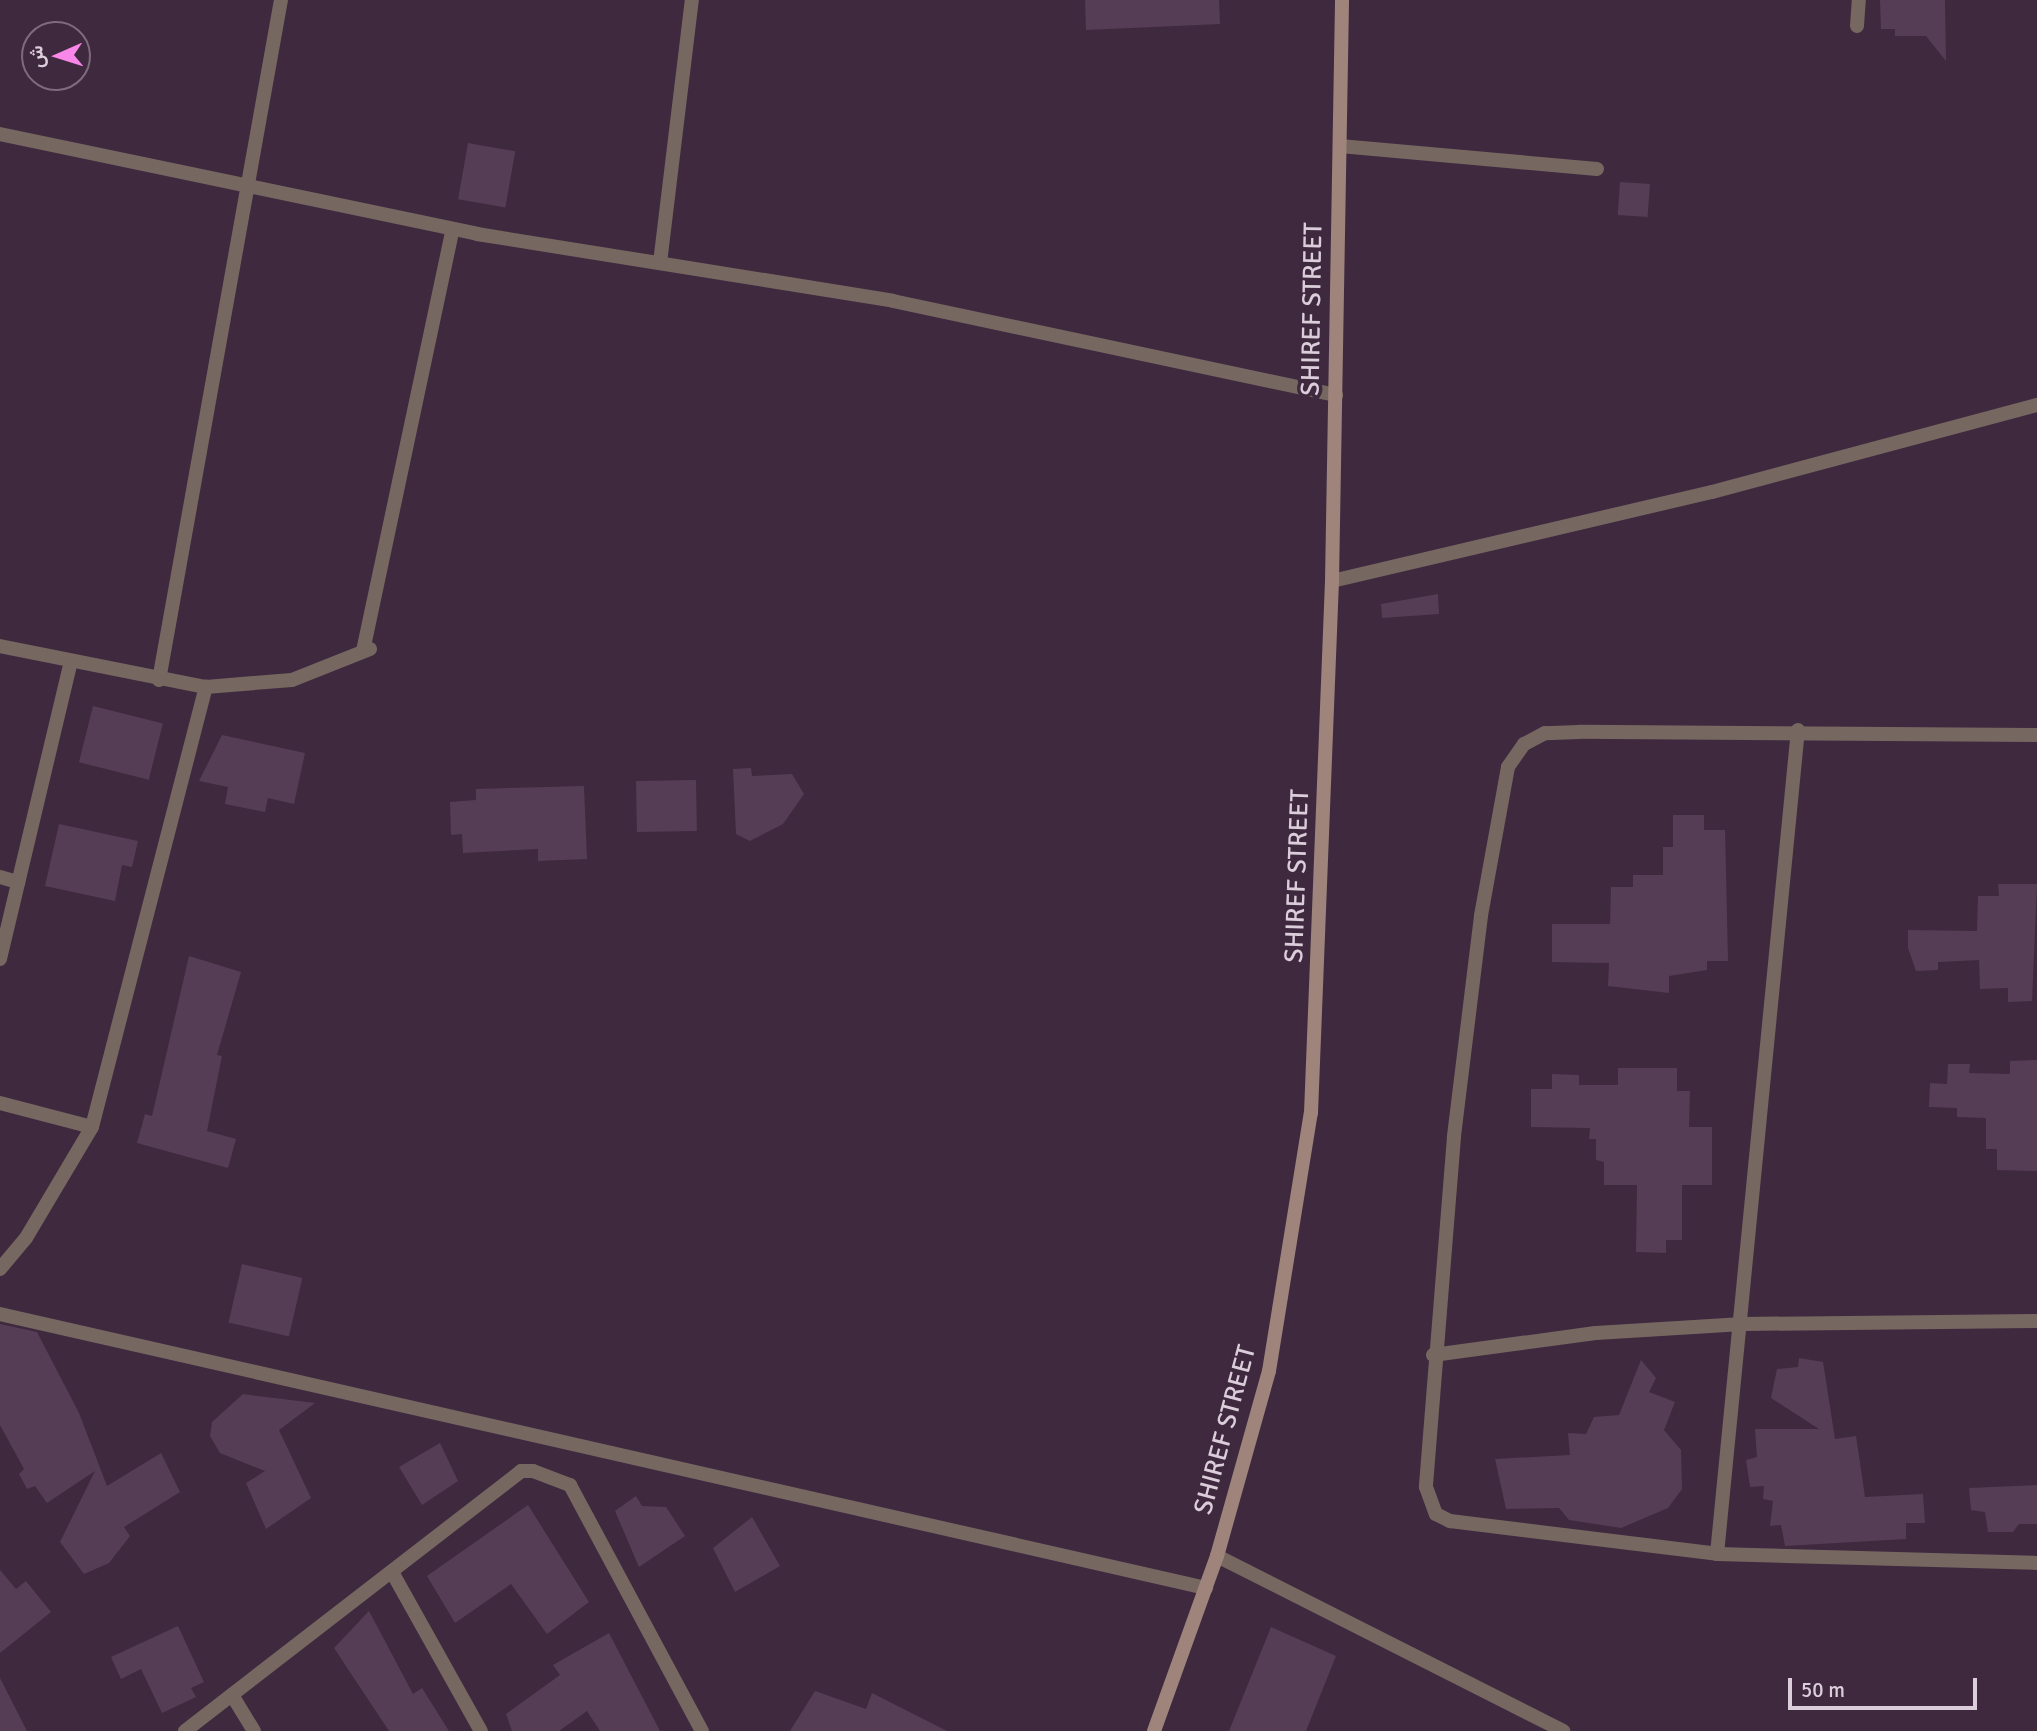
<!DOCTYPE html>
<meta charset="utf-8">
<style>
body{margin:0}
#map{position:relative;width:2037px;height:1731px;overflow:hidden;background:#3f293f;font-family:Signika,Vazirmatn,sans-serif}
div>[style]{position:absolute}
.building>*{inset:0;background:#553e55;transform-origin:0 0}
.street>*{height:14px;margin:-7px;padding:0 7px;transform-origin:7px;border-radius:7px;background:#776761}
.secondary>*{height:14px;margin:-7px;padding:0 7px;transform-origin:7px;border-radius:7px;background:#9e847b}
span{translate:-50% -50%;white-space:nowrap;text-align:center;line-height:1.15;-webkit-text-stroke:7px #3f293f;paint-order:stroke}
.street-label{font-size:26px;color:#dccddb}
.north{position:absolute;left:21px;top:21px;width:70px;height:70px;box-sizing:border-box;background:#3f293f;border:2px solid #7e6b7d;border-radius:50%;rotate:267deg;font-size:19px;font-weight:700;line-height:28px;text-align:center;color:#dccddb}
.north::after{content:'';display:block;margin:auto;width:24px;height:32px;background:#f987e9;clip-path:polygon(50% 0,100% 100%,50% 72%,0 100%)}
.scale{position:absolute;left:1788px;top:1678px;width:189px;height:32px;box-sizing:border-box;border:4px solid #dccddb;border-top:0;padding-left:9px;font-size:21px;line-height:24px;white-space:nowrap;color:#dccddb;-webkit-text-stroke:5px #3f293f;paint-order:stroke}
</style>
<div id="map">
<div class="building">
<div style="clip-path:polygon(1085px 0,1219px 0,1220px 24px,1086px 30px)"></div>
<div style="clip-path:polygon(1880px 0,1945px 0,1946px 61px,1926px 36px,1895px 36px,1895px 29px,1881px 29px)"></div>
<div style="left:468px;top:143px;width:48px;height:57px;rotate:10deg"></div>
<div style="left:1620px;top:182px;width:30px;height:33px;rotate:4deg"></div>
<div style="clip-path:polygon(1438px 594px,1439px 614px,1382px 618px,1381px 604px)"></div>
<div style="left:93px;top:706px;width:72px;height:58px;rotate:14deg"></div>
<div style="clip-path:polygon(222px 735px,305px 753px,294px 804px,268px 798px,265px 812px,225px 804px,228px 787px,199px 781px)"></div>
<div style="clip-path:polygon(751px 768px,752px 776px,792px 774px,804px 794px,783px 824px,750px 841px,736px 834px,733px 769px)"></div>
<div style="left:696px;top:780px;width:51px;height:60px;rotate:89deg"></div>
<div style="clip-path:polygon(584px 786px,587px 859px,538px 861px,538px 849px,463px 853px,462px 834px,451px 835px,450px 802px,476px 800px,476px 789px)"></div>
<div style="clip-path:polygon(1673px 815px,1704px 815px,1704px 830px,1725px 830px,1728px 961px,1707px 961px,1707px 970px,1669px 976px,1669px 993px,1608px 986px,1609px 963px,1552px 962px,1552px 924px,1610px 924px,1611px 887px,1633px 887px,1633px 875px,1663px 875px,1663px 847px,1673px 847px)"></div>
<div style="clip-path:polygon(59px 824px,138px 841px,132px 867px,122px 865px,115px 901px,45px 886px)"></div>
<div style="clip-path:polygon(1998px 884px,2037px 884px,2032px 1001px,2008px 1002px,2008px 988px,1980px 989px,1979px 960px,1938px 962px,1938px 970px,1916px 971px,1908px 948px,1908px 930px,1977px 931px,1978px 896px,1999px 896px)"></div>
<div style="clip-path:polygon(189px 956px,241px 972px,217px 1055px,222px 1056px,207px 1131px,236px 1139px,228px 1168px,137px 1143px,145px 1114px,152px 1116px)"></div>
<div style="clip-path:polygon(2037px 1060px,2037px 1171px,1997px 1170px,1997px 1149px,1986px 1149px,1986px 1118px,1957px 1117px,1957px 1108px,1929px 1107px,1930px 1083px,1947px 1084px,1948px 1064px,1970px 1064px,1969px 1073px,2010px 1074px,2010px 1061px)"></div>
<div style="clip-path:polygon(1618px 1068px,1677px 1068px,1677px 1091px,1690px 1091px,1689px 1127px,1712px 1127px,1712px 1185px,1682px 1185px,1682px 1240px,1666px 1240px,1666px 1253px,1636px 1252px,1637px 1185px,1604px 1185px,1604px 1162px,1596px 1160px,1596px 1139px,1589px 1139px,1590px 1128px,1531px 1127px,1531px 1089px,1552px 1089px,1552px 1074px,1579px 1075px,1579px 1085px,1618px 1085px)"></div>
<div style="left:242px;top:1264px;width:62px;height:60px;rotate:13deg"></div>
<div style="clip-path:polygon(0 1324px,37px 1332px,79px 1413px,107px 1486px,161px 1453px,180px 1492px,124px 1527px,130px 1536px,109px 1563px,84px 1574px,60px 1542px,95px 1471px,47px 1503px,35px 1486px,27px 1489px,19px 1474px,24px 1469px,0 1425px)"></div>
<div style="clip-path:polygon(1799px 1358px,1823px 1362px,1835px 1439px,1856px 1436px,1865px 1497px,1923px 1494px,1925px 1523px,1906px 1523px,1906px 1539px,1785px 1546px,1781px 1525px,1770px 1526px,1773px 1501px,1763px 1499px,1764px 1486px,1750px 1487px,1746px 1460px,1757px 1457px,1755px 1429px,1819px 1429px,1771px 1398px,1777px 1369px,1798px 1367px)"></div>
<div style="clip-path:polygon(1641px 1360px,1656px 1378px,1649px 1392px,1675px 1402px,1664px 1430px,1681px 1450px,1682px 1489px,1668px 1508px,1621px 1528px,1569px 1520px,1559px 1508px,1506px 1509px,1495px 1459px,1570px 1455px,1568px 1433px,1586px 1434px,1594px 1417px,1619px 1415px)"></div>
<div style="clip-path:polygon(243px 1394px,315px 1403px,279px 1430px,311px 1498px,266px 1529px,246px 1483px,265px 1471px,220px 1453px,210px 1436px,212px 1422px)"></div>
<div style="clip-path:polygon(440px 1443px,458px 1481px,422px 1505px,399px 1467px)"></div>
<div style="clip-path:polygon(2037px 1485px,2037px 1524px,2019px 1524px,2013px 1532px,1988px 1532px,1985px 1512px,1971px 1510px,1969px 1488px)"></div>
<div style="clip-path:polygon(636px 1496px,642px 1506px,666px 1507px,685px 1536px,639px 1567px,615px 1511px)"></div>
<div style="clip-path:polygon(528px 1505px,589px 1602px,547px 1634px,511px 1584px,455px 1623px,427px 1576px)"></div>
<div style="clip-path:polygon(752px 1517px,780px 1566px,735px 1592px,713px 1548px)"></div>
<div style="clip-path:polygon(0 1570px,16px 1589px,26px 1581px,51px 1612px,0 1653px)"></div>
<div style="clip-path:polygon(369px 1611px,413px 1694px,422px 1688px,449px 1731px,389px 1731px,334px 1648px)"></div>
<div style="clip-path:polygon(178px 1626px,204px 1682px,191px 1688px,196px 1697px,162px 1713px,141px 1669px,121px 1679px,111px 1657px)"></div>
<div style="clip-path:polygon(1271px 1627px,1336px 1656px,1306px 1731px,1229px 1731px)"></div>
<div style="clip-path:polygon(609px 1633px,660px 1731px,600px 1731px,587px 1711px,559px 1731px,512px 1731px,506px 1714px,560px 1675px,553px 1665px)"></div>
<div style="clip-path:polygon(0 1678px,27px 1731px,0 1731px)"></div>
<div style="clip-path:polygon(815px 1691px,866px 1709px,872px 1693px,947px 1731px,790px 1731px)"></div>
</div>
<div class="street">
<div style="left:1857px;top:26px;width:26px;rotate:-86deg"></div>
<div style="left:0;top:134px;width:487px;rotate:11.8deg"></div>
<div style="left:477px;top:234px;width:421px;rotate:9.1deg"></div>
<div style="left:893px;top:301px;width:453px;rotate:12deg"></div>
<div style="left:1340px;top:146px;width:258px;rotate:5.1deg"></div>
<div style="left:660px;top:263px;width:265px;rotate:-83.1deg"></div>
<div style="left:1332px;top:581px;width:390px;rotate:-13.2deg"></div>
<div style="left:1712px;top:492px;width:336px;rotate:-15deg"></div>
<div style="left:0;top:646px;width:210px;rotate:11.3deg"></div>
<div style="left:206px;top:687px;width:86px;rotate:-4.7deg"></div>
<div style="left:292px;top:680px;width:84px;rotate:-21.7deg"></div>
<div style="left:363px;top:651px;width:431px;rotate:-78deg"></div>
<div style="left:159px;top:680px;width:691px;rotate:-79.83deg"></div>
<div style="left:2037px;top:735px;width:458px;rotate:-179.6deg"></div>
<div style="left:1579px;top:732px;width:34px;rotate:178deg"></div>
<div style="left:1545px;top:733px;width:24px;rotate:152deg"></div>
<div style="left:1524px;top:744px;width:28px;rotate:125deg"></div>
<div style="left:1508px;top:767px;width:151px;rotate:100.3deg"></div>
<div style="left:1481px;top:916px;width:223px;rotate:97deg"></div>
<div style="left:1454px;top:1137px;width:351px;rotate:94.6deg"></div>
<div style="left:1426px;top:1487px;width:29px;rotate:70deg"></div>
<div style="left:1436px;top:1514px;width:16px;rotate:27deg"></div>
<div style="left:1450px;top:1521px;width:269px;rotate:7deg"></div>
<div style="left:1717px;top:1554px;width:320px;rotate:1.6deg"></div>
<div style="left:0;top:877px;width:19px;rotate:16deg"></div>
<div style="left:0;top:959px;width:306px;rotate:-76.6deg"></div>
<div style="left:0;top:1103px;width:95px;rotate:14.6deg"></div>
<div style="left:0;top:1269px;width:40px;rotate:-50deg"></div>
<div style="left:26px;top:1238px;width:129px;rotate:-59.3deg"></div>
<div style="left:92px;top:1127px;width:455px;rotate:-75.5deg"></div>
<div style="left:0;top:1314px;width:1237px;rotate:12.8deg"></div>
<div style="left:1433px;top:1355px;width:164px;rotate:-7.7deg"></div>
<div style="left:1596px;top:1333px;width:147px;rotate:-3.5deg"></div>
<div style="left:1743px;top:1324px;width:294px;rotate:-0.6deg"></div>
<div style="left:1717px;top:1554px;width:828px;rotate:-84.39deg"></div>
<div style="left:1217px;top:1556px;width:388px;rotate:26.8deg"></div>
<div style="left:392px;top:1572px;width:182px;rotate:60.8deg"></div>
<div style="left:232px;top:1695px;width:42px;rotate:58.6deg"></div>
<div style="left:185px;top:1731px;width:425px;rotate:-37.7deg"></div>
<div style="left:521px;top:1471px;width:12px"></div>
<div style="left:533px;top:1471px;width:40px;rotate:21deg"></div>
<div style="left:570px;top:1485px;width:279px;rotate:61.8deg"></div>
</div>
<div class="secondary">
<div style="left:1154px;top:1731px;width:186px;rotate:-70.2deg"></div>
<div style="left:1217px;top:1556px;width:192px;rotate:-74.3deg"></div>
<div style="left:1269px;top:1371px;width:261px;rotate:-80.8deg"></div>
<div style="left:1311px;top:1113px;width:532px;rotate:-87.74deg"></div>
<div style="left:1332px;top:581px;width:581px;rotate:-89.01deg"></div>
</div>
<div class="street-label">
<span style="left:1313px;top:309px;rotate:-89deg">SHIREF STREET</span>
<span style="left:1298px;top:876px;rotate:-88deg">SHIREF STREET</span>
<span style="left:1226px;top:1430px;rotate:-75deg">SHIREF STREET</span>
</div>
<div class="north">ش</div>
<div class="scale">50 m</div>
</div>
